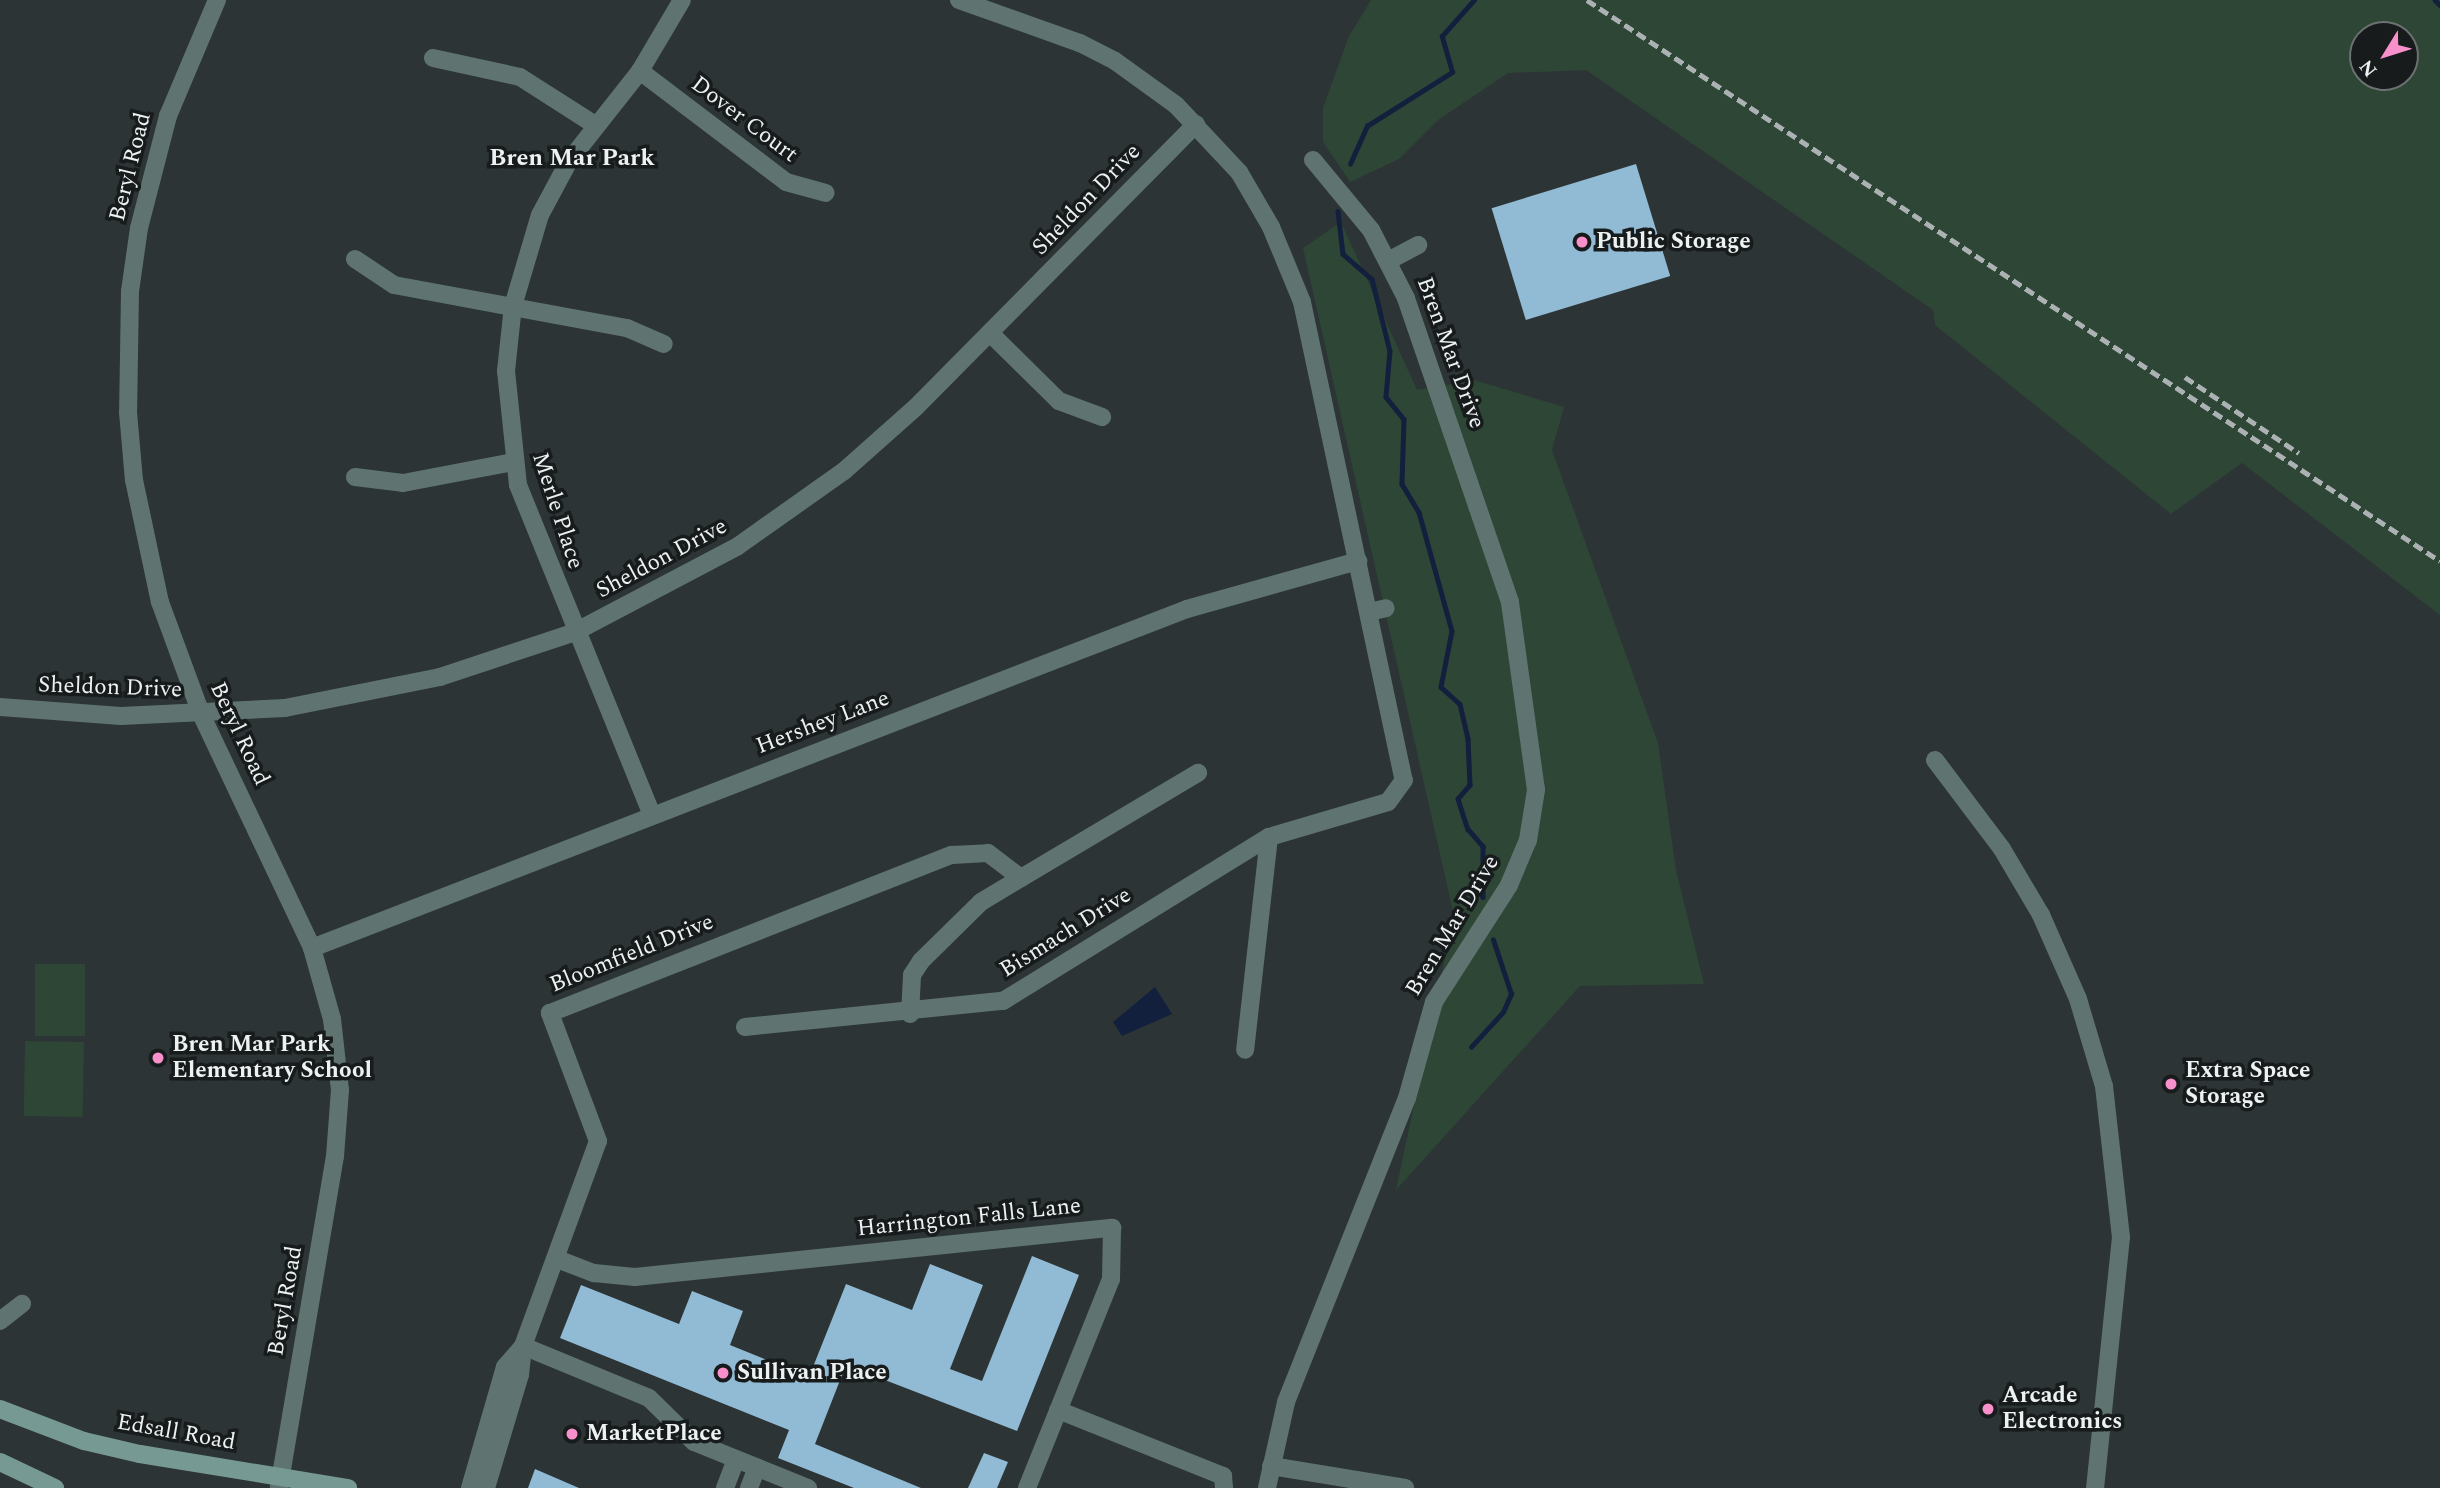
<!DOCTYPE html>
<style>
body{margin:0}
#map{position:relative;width:2440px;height:1488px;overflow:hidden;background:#2c3435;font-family:Spectral,serif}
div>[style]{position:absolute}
.green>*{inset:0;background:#2e4636;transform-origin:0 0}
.water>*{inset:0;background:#13203d}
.stream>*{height:4.5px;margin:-2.25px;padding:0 2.25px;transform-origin:2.25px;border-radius:2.25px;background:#13203d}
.building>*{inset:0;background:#91bad4;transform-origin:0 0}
.street>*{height:18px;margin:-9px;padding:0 9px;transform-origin:9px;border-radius:9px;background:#5f7470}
.secondary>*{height:18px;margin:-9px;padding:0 9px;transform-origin:9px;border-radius:9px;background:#779993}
.rail>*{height:4.5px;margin-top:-2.25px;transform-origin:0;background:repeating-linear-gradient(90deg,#acb2b3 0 10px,transparent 0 15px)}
.dots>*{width:19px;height:19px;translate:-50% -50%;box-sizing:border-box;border:4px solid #171b1b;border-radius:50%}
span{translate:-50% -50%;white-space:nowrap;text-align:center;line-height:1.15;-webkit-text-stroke:7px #171b1b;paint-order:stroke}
.street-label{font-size:23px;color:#ecf1f2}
.poi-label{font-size:23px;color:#ecf1f2;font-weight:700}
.left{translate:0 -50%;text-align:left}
.neighbourhood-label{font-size:24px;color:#ecf1f2;font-weight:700}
.north{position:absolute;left:2349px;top:21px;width:70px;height:70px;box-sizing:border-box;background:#171b1b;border:2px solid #6c7171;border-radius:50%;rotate:232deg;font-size:19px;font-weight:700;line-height:28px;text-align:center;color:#ecf1f2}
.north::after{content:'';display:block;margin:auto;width:24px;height:32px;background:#f890cc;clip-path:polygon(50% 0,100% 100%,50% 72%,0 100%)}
</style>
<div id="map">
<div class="green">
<div style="clip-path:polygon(evenodd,1371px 0,2440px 0,2440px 615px,2242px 463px,2171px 514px,1935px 325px,1933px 310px,1586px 70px,1508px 73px,1438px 120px,1399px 159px,1350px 182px,1323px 142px,1323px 108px,1349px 36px,1371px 0,2363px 35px,2405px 35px,2405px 77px,2363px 77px,2363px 35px)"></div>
<div style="clip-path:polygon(1341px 222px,1417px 390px,1474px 380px,1564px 407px,1552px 450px,1658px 743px,1676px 870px,1704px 984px,1580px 986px,1396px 1190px,1454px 916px,1303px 248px)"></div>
<div style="left:35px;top:964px;width:50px;height:72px"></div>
<div style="left:25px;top:1041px;width:59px;height:75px;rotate:1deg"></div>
</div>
<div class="water">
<div style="clip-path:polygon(1155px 987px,1172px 1014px,1122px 1036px,1113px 1022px)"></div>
</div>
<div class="stream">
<div style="left:2435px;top:0;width:7px;rotate:45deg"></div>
<div style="left:1350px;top:164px;width:42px;rotate:-65.9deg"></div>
<div style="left:1367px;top:126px;width:101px;rotate:-32.4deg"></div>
<div style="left:1452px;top:72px;width:37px;rotate:-106deg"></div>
<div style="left:1442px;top:36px;width:48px;rotate:-48.4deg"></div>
<div style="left:1338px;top:211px;width:43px;rotate:83.4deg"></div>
<div style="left:1343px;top:254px;width:38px;rotate:41deg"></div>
<div style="left:1372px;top:279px;width:74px;rotate:76deg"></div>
<div style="left:1390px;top:351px;width:46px;rotate:95deg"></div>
<div style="left:1386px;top:397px;width:28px;rotate:51deg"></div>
<div style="left:1404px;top:419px;width:65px;rotate:91.8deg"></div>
<div style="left:1402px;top:484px;width:33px;rotate:59deg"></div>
<div style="left:1419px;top:512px;width:123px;rotate:74.5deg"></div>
<div style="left:1452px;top:631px;width:57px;rotate:101.1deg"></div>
<div style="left:1441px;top:687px;width:25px;rotate:42deg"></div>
<div style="left:1460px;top:704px;width:36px;rotate:77deg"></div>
<div style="left:1468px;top:739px;width:46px;rotate:87.5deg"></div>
<div style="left:1470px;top:785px;width:18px;rotate:131deg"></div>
<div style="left:1458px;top:799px;width:32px;rotate:72deg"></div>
<div style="left:1468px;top:829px;width:23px;rotate:49deg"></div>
<div style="left:1483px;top:846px;width:51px;rotate:90deg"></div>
<div style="left:1471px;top:1047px;width:47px;rotate:-47.6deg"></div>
<div style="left:1503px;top:1012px;width:20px;rotate:-66deg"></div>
<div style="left:1511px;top:994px;width:57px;rotate:-108.4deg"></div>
</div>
<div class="building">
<div style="left:1636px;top:164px;width:117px;height:151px;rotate:73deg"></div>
<div style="clip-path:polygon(1032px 1256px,1079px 1275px,1017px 1431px,846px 1365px,815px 1444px,921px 1488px,854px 1488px,778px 1458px,789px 1430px,560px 1338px,581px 1285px,679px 1324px,692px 1291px,743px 1311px,730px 1345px,809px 1377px,846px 1284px,912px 1310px,930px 1264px,983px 1285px,950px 1369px,982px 1381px)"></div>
<div style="clip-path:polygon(984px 1453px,1008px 1462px,997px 1488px,968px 1488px)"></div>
<div style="clip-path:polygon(535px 1469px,579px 1488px,528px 1488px)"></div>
</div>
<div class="street">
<div style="left:217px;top:0;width:126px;rotate:112.9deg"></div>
<div style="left:168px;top:116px;width:116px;rotate:104.5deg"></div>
<div style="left:139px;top:228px;width:64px;rotate:98.1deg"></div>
<div style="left:130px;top:291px;width:121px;rotate:90.9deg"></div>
<div style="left:128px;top:412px;width:68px;rotate:85deg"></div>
<div style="left:134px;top:480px;width:125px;rotate:78deg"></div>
<div style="left:160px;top:602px;width:121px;rotate:69.8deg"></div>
<div style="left:202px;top:716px;width:257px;rotate:64.6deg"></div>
<div style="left:312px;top:948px;width:74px;rotate:74.3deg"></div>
<div style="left:332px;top:1019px;width:71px;rotate:83.6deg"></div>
<div style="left:340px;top:1090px;width:66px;rotate:94.3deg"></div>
<div style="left:335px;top:1156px;width:337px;rotate:99.6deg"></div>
<div style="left:959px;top:0;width:128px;rotate:19.6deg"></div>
<div style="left:1080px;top:43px;width:39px;rotate:27deg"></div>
<div style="left:1115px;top:61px;width:75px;rotate:35.8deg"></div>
<div style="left:1176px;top:105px;width:92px;rotate:46.8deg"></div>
<div style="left:1239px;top:172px;width:64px;rotate:59.8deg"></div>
<div style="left:1271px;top:227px;width:81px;rotate:67.5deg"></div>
<div style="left:1302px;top:302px;width:489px;rotate:78deg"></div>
<div style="left:1404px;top:780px;width:27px;rotate:126deg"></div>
<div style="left:1388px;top:802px;width:124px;rotate:163.6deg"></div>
<div style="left:1269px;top:837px;width:214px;rotate:96.4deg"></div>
<div style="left:433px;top:58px;width:89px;rotate:12.3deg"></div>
<div style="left:520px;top:77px;width:89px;rotate:32.6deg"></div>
<div style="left:640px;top:71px;width:183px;rotate:37.2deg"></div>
<div style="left:786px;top:182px;width:41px;rotate:15.4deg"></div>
<div style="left:355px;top:259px;width:47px;rotate:33.7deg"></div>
<div style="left:394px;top:285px;width:237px;rotate:10.5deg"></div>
<div style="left:627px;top:328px;width:40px;rotate:23.4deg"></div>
<div style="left:1390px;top:260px;width:32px;rotate:-28deg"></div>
<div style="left:990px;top:333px;width:97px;rotate:44.6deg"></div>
<div style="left:1059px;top:401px;width:46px;rotate:20.4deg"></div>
<div style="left:355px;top:477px;width:48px;rotate:7.1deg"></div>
<div style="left:403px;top:483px;width:112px;rotate:-10.8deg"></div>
<div style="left:1369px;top:612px;width:17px;rotate:-13deg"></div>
<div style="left:0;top:707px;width:121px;rotate:4.3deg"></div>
<div style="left:121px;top:716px;width:164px;rotate:-2.8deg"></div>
<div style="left:285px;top:708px;width:158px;rotate:-11.3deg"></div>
<div style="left:440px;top:677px;width:142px;rotate:-18.4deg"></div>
<div style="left:575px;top:632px;width:184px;rotate:-27.8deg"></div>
<div style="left:738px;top:546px;width:130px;rotate:-35.3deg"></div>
<div style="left:844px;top:471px;width:96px;rotate:-41.6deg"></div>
<div style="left:916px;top:407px;width:398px;rotate:-45.3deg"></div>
<div style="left:1935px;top:760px;width:111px;rotate:53deg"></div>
<div style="left:2002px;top:849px;width:77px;rotate:59.4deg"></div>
<div style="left:2041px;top:915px;width:92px;rotate:66.2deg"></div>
<div style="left:2078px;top:999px;width:91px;rotate:73.4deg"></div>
<div style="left:2104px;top:1086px;width:152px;rotate:83.6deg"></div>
<div style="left:2121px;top:1237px;width:252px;rotate:95.9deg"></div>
<div style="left:652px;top:815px;width:356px;rotate:-112.1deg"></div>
<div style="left:518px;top:485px;width:115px;rotate:-96deg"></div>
<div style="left:506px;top:371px;width:65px;rotate:-83.9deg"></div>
<div style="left:513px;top:306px;width:95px;rotate:-73.5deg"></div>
<div style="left:540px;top:215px;width:61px;rotate:-61.8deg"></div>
<div style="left:569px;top:161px;width:115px;rotate:-51.7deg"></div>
<div style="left:640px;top:71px;width:82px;rotate:-59.4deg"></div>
<div style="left:312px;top:948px;width:938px;rotate:-21.18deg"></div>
<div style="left:1187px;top:609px;width:178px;rotate:-15.7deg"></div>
<div style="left:910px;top:1014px;width:39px;rotate:-87deg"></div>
<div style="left:912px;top:975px;width:17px;rotate:-57deg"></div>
<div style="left:921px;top:961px;width:84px;rotate:-44.5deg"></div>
<div style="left:981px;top:902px;width:47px;rotate:-31deg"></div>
<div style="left:745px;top:1027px;width:259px;rotate:-5.8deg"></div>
<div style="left:1003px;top:1001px;width:312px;rotate:-31.7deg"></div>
<div style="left:557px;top:1259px;width:40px;rotate:21deg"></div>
<div style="left:594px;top:1273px;width:41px;rotate:5.6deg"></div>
<div style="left:635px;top:1277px;width:480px;rotate:-5.9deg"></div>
<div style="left:1112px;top:1228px;width:51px;rotate:91.1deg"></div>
<div style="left:1111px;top:1279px;width:225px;rotate:111.9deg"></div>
<div style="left:0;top:1321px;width:28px;rotate:-38deg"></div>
<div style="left:523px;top:1346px;width:136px;rotate:22.4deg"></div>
<div style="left:649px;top:1398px;width:63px;rotate:44.4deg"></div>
<div style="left:694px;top:1442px;width:123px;rotate:22deg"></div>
<div style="left:1058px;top:1410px;width:178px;rotate:21.8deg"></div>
<div style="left:1223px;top:1476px;width:12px;rotate:85deg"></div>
<div style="left:1271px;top:1466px;width:136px;rotate:9.3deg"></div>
<div style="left:470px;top:1488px;width:126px;rotate:-73.9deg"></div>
<div style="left:505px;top:1367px;width:28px;rotate:-49deg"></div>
<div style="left:486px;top:1488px;width:118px;rotate:-73.3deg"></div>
<div style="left:520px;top:1375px;width:29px;rotate:-84deg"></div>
<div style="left:523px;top:1346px;width:218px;rotate:-69.9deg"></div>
<div style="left:598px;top:1141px;width:137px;rotate:-110.6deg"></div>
<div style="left:550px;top:1013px;width:432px;rotate:-21.5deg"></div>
<div style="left:952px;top:855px;width:36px;rotate:-3deg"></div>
<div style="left:988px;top:853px;width:41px;rotate:37.1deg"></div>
<div style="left:1021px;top:878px;width:206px;rotate:-30.7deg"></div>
<div style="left:725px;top:1488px;width:31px;rotate:-69deg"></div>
<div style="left:749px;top:1488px;width:22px;rotate:-69deg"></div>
<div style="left:1267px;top:1488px;width:88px;rotate:-77.5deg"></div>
<div style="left:1286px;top:1402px;width:327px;rotate:-68.3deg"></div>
<div style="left:1407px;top:1098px;width:100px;rotate:-74.3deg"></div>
<div style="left:1434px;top:1002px;width:139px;rotate:-57.3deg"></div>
<div style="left:1509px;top:885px;width:49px;rotate:-67.1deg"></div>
<div style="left:1528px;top:840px;width:51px;rotate:-80.9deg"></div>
<div style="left:1536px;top:790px;width:190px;rotate:-97.9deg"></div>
<div style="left:1510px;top:602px;width:321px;rotate:-108.9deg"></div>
<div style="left:1406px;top:298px;width:76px;rotate:-117.2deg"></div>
<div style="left:1371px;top:230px;width:91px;rotate:-129.6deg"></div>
</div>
<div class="secondary">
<div style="left:0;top:1409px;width:90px;rotate:20.9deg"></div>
<div style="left:84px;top:1441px;width:57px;rotate:13.1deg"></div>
<div style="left:140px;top:1454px;width:211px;rotate:9.3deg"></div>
<div style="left:0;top:1462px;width:61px;rotate:25.3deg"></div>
</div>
<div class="rail">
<div style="left:1587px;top:0;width:1021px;rotate:33.33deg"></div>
<div style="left:2185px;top:377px;width:137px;rotate:33.7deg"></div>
</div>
<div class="dots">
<div style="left:1582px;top:242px;background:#f890cc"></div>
<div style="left:158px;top:1058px;background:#f890cc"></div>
<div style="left:2171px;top:1084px;background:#f890cc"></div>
<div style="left:723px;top:1373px;background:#f890cc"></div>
<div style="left:1988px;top:1409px;background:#f890cc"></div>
<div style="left:572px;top:1434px;background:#f890cc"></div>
</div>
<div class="street-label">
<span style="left:744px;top:120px;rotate:37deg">Dover Court</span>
<span style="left:131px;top:167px;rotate:-76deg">Beryl Road</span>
<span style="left:1087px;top:200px;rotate:-46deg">Sheldon Drive</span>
<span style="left:1450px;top:353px;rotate:70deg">Bren Mar Drive</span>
<span style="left:557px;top:511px;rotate:72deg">Merle Place</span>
<span style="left:662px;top:559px;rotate:-28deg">Sheldon Drive</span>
<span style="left:110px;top:688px;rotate:2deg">Sheldon Drive</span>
<span style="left:823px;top:723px;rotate:-21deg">Hershey Lane</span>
<span style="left:239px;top:734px;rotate:65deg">Beryl Road</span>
<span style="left:1453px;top:926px;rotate:-59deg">Bren Mar Drive</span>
<span style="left:1066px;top:933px;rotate:-32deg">Bismach Drive</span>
<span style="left:632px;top:954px;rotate:-22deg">Bloomfield Drive</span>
<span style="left:969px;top:1218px;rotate:-6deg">Harrington Falls Lane</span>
<span style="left:286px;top:1301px;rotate:-80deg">Beryl Road</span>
<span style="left:176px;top:1433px;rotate:10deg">Edsall Road</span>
</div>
<div class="poi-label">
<span class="left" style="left:1596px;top:242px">Public Storage</span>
<span class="left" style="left:172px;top:1058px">Bren Mar Park<br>Elementary School</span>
<span class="left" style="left:2185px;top:1084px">Extra Space<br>Storage</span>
<span class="left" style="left:737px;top:1373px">Sullivan Place</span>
<span class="left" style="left:2002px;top:1409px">Arcade<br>Electronics</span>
<span class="left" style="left:586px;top:1434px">MarketPlace</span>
</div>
<div class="neighbourhood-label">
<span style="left:572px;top:159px">Bren Mar Park</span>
</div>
<div class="north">N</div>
</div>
